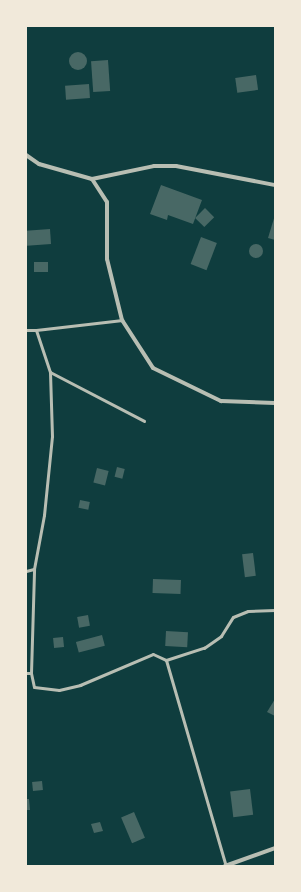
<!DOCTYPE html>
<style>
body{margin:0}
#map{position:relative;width:301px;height:892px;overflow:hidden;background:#0f3d3e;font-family:Raleway,sans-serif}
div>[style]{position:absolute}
.building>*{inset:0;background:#486865;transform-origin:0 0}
.round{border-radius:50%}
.service>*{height:3px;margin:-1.5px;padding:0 1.5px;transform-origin:1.5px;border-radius:1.5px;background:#b8beb3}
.minor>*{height:4px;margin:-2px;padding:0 2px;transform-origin:2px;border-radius:2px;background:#b8beb3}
span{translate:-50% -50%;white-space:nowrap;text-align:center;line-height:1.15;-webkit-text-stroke:4px #f1e9da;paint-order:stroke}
.frame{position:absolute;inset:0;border:27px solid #f1e9da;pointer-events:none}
</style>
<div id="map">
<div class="building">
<div class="round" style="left:69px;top:52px;width:18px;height:18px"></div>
<div style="left:108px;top:60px;width:31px;height:17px;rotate:86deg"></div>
<div style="left:256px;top:75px;width:15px;height:21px;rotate:82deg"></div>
<div style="left:89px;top:84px;width:14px;height:24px;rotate:86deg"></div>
<div style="clip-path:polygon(161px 185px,202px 200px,193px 224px,168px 215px,167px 220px,150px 214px)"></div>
<div style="left:205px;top:208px;width:13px;height:14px;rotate:45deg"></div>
<div style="clip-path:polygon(275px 215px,275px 240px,268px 238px)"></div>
<div style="left:50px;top:229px;width:15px;height:24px;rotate:86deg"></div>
<div style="left:201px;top:237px;width:17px;height:29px;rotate:21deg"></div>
<div class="round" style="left:249px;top:244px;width:14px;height:14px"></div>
<div style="left:34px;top:262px;width:14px;height:10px"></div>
<div style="left:117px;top:467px;width:8px;height:10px;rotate:14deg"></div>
<div style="left:97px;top:468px;width:12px;height:15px;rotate:14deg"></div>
<div style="left:80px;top:500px;width:10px;height:8px;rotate:11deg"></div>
<div style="left:253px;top:553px;width:23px;height:11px;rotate:83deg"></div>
<div style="left:153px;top:579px;width:28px;height:14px;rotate:2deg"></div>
<div style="left:88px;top:615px;width:11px;height:11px;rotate:80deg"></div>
<div style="left:166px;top:631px;width:22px;height:15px;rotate:3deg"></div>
<div style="left:102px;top:635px;width:11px;height:27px;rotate:75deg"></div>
<div style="left:63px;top:637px;width:10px;height:10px;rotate:84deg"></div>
<div style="clip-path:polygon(275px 699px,275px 716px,267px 712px)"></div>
<div style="left:42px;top:781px;width:9px;height:10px;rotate:84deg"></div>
<div style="left:250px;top:789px;width:26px;height:20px;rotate:83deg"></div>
<div style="clip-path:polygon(26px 799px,29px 799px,30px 810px,26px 810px)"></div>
<div style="left:134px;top:812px;width:28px;height:14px;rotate:67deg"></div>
<div style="clip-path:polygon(100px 822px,103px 831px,94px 833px,91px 824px)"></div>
</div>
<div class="service">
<div style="left:26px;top:330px;width:10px"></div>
<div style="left:36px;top:330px;width:44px;rotate:71.6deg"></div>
<div style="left:50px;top:372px;width:106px;rotate:27.5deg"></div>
<div style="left:36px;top:330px;width:87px;rotate:-6.6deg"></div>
<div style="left:26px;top:571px;width:8px;rotate:-14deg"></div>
<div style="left:34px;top:569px;width:55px;rotate:-79.5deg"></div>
<div style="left:44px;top:515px;width:79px;rotate:-84.2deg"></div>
<div style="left:52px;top:436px;width:64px;rotate:-91.8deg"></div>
<div style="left:166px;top:660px;width:40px;rotate:-18deg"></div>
<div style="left:204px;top:648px;width:21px;rotate:-35deg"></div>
<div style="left:221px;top:636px;width:22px;rotate:-58deg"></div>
<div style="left:233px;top:617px;width:16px;rotate:-22deg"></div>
<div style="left:248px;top:611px;width:27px;rotate:-2deg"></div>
<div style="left:26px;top:673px;width:5px"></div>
<div style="left:31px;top:673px;width:14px;rotate:78deg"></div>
<div style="left:34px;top:687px;width:25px;rotate:7deg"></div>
<div style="left:59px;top:690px;width:22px;rotate:-13deg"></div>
<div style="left:80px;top:685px;width:79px;rotate:-23deg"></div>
<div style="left:153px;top:654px;width:14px;rotate:25deg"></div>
<div style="left:166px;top:660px;width:215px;rotate:73.8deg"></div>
<div style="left:31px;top:673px;width:104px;rotate:-88.3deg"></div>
</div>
<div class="minor">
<div style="left:26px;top:155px;width:16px;rotate:35deg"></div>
<div style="left:39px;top:164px;width:55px;rotate:15.8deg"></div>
<div style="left:92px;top:179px;width:27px;rotate:57deg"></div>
<div style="left:107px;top:202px;width:57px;rotate:90deg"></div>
<div style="left:107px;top:259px;width:63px;rotate:76.2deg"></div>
<div style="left:122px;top:320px;width:57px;rotate:57.1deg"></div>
<div style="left:153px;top:368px;width:76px;rotate:25.9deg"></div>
<div style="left:221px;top:401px;width:54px;rotate:2.1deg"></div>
<div style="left:92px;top:179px;width:63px;rotate:-11.8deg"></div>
<div style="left:154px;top:166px;width:22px"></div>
<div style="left:176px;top:166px;width:101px;rotate:10.9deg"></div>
<div style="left:225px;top:866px;width:53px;rotate:-19.8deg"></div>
</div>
<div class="frame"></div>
</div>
